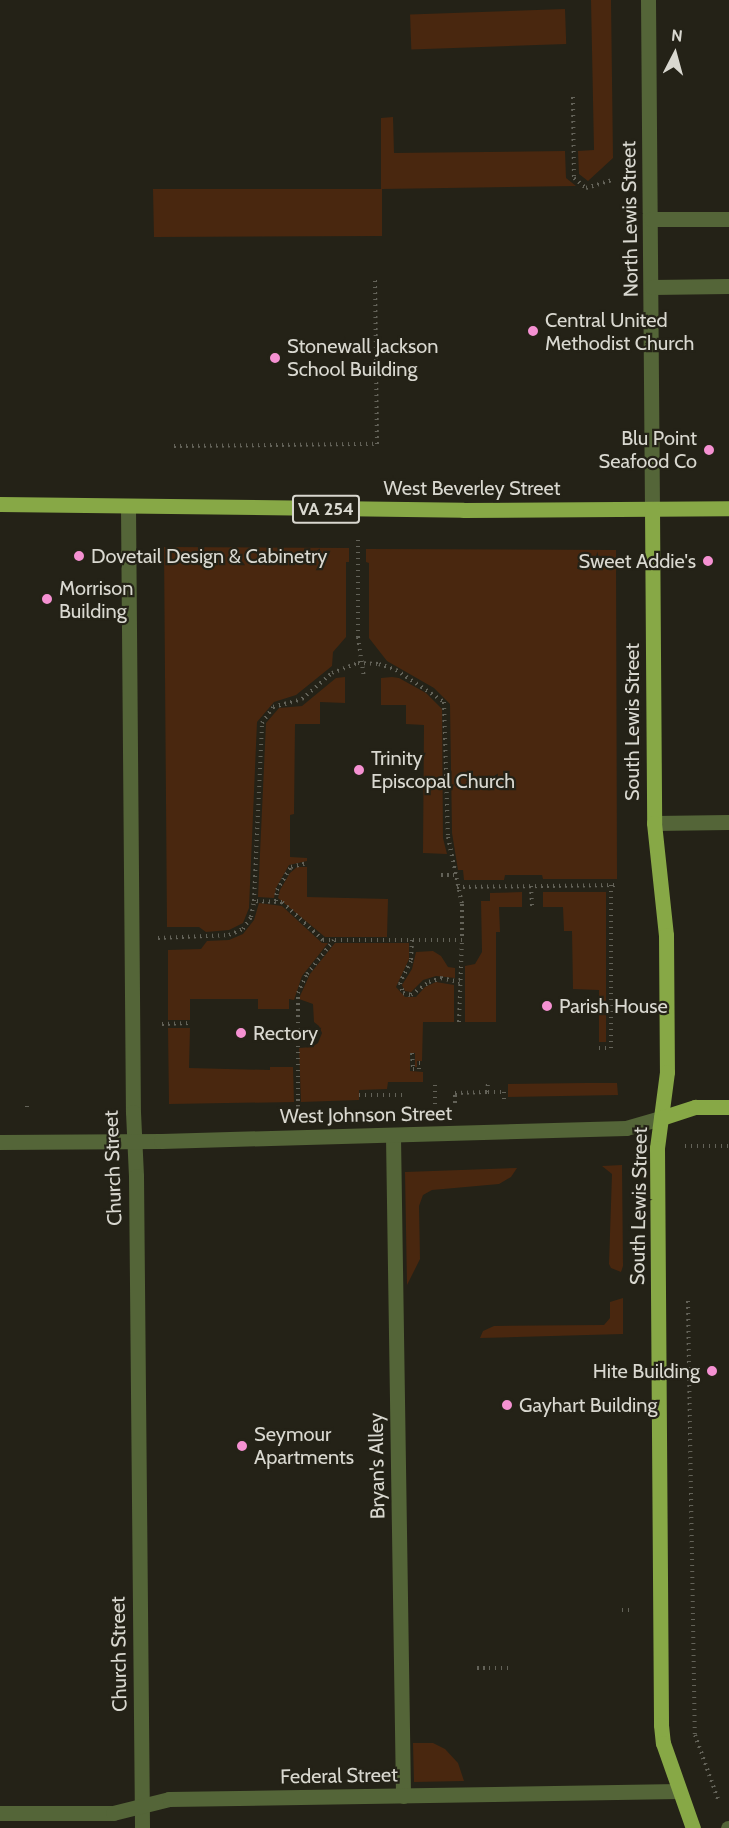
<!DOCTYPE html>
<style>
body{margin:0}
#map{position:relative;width:729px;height:1828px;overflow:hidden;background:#242217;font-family:Cabin,sans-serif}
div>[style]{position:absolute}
.green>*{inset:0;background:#49270f;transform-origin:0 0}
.path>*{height:4px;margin-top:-2px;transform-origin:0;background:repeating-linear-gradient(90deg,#636258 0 1.5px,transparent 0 6px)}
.minor>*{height:15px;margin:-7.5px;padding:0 7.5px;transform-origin:7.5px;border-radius:7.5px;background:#546538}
.major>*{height:15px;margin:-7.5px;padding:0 7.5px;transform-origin:7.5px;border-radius:7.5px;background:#87a846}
.dots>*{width:16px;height:16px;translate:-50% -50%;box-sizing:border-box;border:3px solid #242217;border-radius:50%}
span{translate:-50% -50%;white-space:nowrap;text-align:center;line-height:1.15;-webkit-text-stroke:4.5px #242217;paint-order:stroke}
.shield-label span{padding:2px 4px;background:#242217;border:2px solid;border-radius:4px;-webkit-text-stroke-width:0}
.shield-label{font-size:18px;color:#d9d8d0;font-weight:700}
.street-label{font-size:20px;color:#d9d8d0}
.poi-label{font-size:20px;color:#d9d8d0}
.left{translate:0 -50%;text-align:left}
.right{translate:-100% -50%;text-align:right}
.north{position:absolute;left:645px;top:24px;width:60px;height:60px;-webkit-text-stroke:4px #242217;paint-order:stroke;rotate:6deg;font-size:16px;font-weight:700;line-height:24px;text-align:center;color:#d9d8d0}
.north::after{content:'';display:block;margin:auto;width:21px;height:27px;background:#d9d8d0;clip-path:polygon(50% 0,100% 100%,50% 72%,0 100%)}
</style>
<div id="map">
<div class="green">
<div style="clip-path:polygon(591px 0,611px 0,613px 158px,588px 181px,579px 174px,578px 151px,594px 150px)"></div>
<div style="left:565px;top:9px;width:35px;height:155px;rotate:88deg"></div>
<div style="clip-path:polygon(393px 117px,394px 153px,565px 151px,566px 178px,576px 186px,382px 189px,382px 236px,154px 237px,153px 189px,381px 189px,381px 118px)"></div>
<div style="clip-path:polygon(164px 547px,349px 548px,349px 562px,346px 562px,346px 637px,333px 652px,332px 666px,296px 695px,274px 702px,257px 722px,249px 908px,243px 923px,229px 930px,206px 932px,199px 927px,167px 927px)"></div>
<div style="clip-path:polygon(366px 549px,616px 550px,617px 879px,543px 879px,542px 875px,505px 875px,504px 880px,464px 880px,463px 870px,458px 870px,452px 833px,450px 704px,434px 688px,387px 661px,369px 638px,369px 563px,366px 562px)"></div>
<div style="clip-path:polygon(345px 677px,345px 703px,320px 702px,320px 724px,295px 724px,294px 814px,290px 815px,290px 857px,307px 858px,307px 861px,289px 865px,276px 888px,274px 898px,258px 897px,266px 723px,279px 708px,302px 706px,336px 678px)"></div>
<div style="clip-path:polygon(392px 677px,399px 678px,426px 693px,442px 709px,443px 838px,447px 854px,423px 853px,424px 725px,406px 724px,406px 705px,381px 705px,381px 678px)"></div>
<div style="clip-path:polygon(297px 867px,307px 867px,307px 897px,388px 899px,387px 937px,325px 937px,278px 898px,280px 890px,290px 873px)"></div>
<div style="clip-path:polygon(522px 892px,522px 907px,499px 907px,500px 932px,496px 932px,496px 1022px,465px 1022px,465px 966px,475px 964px,482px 952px,481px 901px,490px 901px,490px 893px)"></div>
<div style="clip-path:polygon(543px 892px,606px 892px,606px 1042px,599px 1042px,599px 990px,573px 989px,572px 931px,564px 931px,563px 907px,543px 907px)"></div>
<div style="clip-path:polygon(259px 903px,282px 906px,322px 943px,328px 943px,302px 976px,294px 1000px,289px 999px,289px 1009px,258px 1009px,258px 999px,190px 999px,190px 1020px,168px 1020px,168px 950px,201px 949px,207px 941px,229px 940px,243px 934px,254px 920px)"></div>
<div style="clip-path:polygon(335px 943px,409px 943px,409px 959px,396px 987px,405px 997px,416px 997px,425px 987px,436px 982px,454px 985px,454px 1022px,423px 1022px,422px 1061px,417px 1061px,417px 1067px,415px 1067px,415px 1053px,410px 1053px,410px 1071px,423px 1072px,423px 1082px,388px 1082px,387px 1089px,359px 1090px,359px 1100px,301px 1102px,299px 1048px,312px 1047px,318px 1043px,322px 1033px,319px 1026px,314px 1022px,313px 1004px,299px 999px,300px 996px,310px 974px)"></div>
<div style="clip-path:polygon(433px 951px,441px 956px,448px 967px,455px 968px,455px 978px,436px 976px,423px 980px,411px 992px,405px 991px,402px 985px,412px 969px,416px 952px)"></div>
<div style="clip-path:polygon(168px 1028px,190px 1028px,189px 1068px,270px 1070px,270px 1067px,293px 1067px,294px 1102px,169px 1104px)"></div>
<div style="clip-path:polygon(585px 1083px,617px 1083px,618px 1095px,508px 1097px,508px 1084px)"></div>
<div style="clip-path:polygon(622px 1165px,623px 1266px,621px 1272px,611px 1268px,609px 1264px,612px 1174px,602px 1166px)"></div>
<div style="clip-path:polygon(517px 1168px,511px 1177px,499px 1184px,432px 1190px,423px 1195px,419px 1206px,420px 1259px,407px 1285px,405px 1172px)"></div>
<div style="clip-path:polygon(623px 1298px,623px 1334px,480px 1338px,483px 1331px,494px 1326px,604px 1325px,610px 1318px,610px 1302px)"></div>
<div style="clip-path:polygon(413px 1743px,433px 1743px,445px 1749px,458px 1763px,464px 1781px,414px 1782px)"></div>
</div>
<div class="path">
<div style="left:573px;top:97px;width:81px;rotate:89.3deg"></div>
<div style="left:574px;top:178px;width:16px;rotate:40deg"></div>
<div style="left:586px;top:188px;width:28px;rotate:-17deg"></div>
<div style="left:174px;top:446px;width:203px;rotate:-0.6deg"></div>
<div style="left:377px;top:444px;width:166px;rotate:-90.7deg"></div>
<div style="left:358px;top:540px;width:97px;rotate:90deg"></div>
<div style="left:358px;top:637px;width:41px;rotate:81.7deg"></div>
<div style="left:441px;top:875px;width:13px"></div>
<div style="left:531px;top:886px;width:21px;rotate:87deg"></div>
<div style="left:457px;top:887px;width:160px;rotate:-0.7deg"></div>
<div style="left:276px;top:901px;width:11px;rotate:-85deg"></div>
<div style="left:277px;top:890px;width:27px;rotate:-59deg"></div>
<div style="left:291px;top:867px;width:16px;rotate:-14deg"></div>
<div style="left:158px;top:938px;width:71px;rotate:-2.4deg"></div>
<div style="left:229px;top:935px;width:15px;rotate:-23deg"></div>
<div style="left:243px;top:929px;width:14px;rotate:-56deg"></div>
<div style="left:251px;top:917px;width:16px;rotate:-79deg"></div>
<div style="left:254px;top:901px;width:178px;rotate:-87.4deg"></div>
<div style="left:262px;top:723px;width:19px;rotate:-55deg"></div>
<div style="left:273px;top:707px;width:30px;rotate:-15deg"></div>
<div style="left:302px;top:699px;width:40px;rotate:-41deg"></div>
<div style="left:332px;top:673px;width:28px;rotate:-21deg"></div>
<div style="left:358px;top:663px;width:21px;rotate:3deg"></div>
<div style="left:379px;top:664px;width:18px;rotate:19deg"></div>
<div style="left:396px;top:670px;width:58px;rotate:33.7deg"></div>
<div style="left:444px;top:702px;width:135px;rotate:88.3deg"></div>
<div style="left:448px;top:837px;width:68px;rotate:78.2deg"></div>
<div style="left:462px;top:904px;width:36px;rotate:90deg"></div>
<div style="left:462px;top:940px;width:139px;rotate:180deg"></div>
<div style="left:323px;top:940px;width:56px;rotate:-137.2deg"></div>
<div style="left:282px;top:902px;width:28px;rotate:-178deg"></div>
<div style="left:412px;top:940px;width:21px;rotate:93deg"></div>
<div style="left:411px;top:961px;width:25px;rotate:117deg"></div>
<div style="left:400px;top:983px;width:10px;rotate:73deg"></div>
<div style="left:403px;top:993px;width:8px;rotate:14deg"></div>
<div style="left:411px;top:995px;width:22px;rotate:-36deg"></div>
<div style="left:429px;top:982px;width:13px;rotate:-18deg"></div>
<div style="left:441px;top:978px;width:19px;rotate:12deg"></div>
<div style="left:459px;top:1022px;width:82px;rotate:-87.9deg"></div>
<div style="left:162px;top:1024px;width:28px;rotate:-2deg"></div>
<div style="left:599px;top:1048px;width:12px"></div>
<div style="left:611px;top:1048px;width:163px;rotate:-90deg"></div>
<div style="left:412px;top:1053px;width:16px;rotate:86deg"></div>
<div style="left:413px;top:1069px;width:6px"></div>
<div style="left:419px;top:1069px;width:6px;rotate:-90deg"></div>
<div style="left:419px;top:1063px;width:4px"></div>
<div style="left:435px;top:1085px;width:19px;rotate:90deg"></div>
<div style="left:488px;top:1092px;width:16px"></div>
<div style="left:504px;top:1092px;width:10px;rotate:90deg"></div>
<div style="left:359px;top:1095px;width:43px"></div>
<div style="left:455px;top:1103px;width:10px;rotate:-90deg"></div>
<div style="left:455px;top:1093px;width:32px;rotate:-2deg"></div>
<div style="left:487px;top:1092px;width:8px;rotate:-83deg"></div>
<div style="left:27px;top:1106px;width:5px;rotate:90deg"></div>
<div style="left:298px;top:1107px;width:114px;rotate:-90deg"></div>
<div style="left:298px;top:993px;width:21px;rotate:-65deg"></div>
<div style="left:307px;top:974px;width:43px;rotate:-51.5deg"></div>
<div style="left:685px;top:1146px;width:44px"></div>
<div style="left:688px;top:1301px;width:434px;rotate:89.1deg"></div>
<div style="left:695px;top:1735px;width:71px;rotate:70.3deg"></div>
<div style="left:622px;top:1610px;width:7px"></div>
<div style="left:477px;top:1668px;width:35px"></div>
</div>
<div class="minor">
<div style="left:648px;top:0;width:509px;rotate:89.55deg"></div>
<div style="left:651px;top:219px;width:78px"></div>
<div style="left:652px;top:287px;width:77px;rotate:-0.7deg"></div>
<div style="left:128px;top:507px;width:605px;rotate:89.53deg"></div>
<div style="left:133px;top:1112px;width:64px;rotate:87.3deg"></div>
<div style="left:136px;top:1176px;width:652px;rotate:89.47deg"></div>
<div style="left:654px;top:823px;width:75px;rotate:-0.8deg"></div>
<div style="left:393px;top:1136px;width:660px;rotate:89.13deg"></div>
<div style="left:0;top:1142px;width:161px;rotate:-0.4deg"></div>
<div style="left:161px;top:1141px;width:465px;rotate:-1.6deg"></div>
<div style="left:626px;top:1128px;width:36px;rotate:-16deg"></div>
<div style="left:0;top:1813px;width:113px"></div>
<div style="left:113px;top:1813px;width:58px;rotate:-14deg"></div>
<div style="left:169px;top:1799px;width:510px;rotate:-0.9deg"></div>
<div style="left:728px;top:1828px;width:1px"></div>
</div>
<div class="major">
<div style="left:0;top:504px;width:463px;rotate:0.7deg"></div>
<div style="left:463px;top:510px;width:266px;rotate:-0.4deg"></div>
<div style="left:652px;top:509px;width:314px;rotate:89.6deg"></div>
<div style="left:654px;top:823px;width:113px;rotate:83.9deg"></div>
<div style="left:666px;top:935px;width:137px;rotate:89.6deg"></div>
<div style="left:667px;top:1072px;width:77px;rotate:97.5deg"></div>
<div style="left:657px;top:1148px;width:577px;rotate:89.6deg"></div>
<div style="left:661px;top:1725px;width:18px;rotate:84deg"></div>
<div style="left:663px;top:1743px;width:90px;rotate:70.6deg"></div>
<div style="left:661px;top:1118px;width:36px;rotate:-18deg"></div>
<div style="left:695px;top:1107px;width:34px"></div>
</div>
<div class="dots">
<div style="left:533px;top:331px;background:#f591d2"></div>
<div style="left:275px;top:358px;background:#f591d2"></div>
<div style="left:709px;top:450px;background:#f591d2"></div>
<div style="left:79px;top:556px;background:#f591d2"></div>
<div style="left:708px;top:561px;background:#f591d2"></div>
<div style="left:47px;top:599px;background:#f591d2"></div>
<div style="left:359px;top:770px;background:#f591d2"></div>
<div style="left:547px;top:1006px;background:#f591d2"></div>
<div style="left:241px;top:1033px;background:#f591d2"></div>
<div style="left:712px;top:1371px;background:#f591d2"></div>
<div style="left:507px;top:1405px;background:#f591d2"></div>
<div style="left:242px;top:1446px;background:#f591d2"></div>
</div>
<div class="shield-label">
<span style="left:326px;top:509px">VA 254</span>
</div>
<div class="street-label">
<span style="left:630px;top:219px;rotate:-91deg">North Lewis Street</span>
<span style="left:472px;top:488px">West Beverley Street</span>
<span style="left:632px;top:722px;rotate:-90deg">South Lewis Street</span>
<span style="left:366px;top:1115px;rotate:-1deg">West Johnson Street</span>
<span style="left:113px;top:1168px;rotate:-92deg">Church Street</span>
<span style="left:639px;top:1206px;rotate:-89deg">South Lewis Street</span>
<span style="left:377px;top:1466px;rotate:-91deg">Bryan's Alley</span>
<span style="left:119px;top:1654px;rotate:-91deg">Church Street</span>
<span style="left:339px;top:1776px;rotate:-1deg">Federal Street</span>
</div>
<div class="poi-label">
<span class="left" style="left:545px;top:332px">Central United<br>Methodist Church</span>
<span class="left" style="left:287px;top:358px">Stonewall Jackson<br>School Building</span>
<span class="right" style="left:697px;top:450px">Blu Point<br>Seafood Co</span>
<span class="left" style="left:91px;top:556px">Dovetail Design &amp; Cabinetry</span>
<span class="right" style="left:696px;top:561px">Sweet Addie's</span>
<span class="left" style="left:59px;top:600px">Morrison<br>Building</span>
<span class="left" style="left:371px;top:770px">Trinity<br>Episcopal Church</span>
<span class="left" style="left:559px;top:1006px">Parish House</span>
<span class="left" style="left:253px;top:1033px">Rectory</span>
<span class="right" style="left:700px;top:1371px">Hite Building</span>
<span class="left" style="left:519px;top:1405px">Gayhart Building</span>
<span class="left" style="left:254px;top:1446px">Seymour<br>Apartments</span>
</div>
<div class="north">N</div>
</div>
